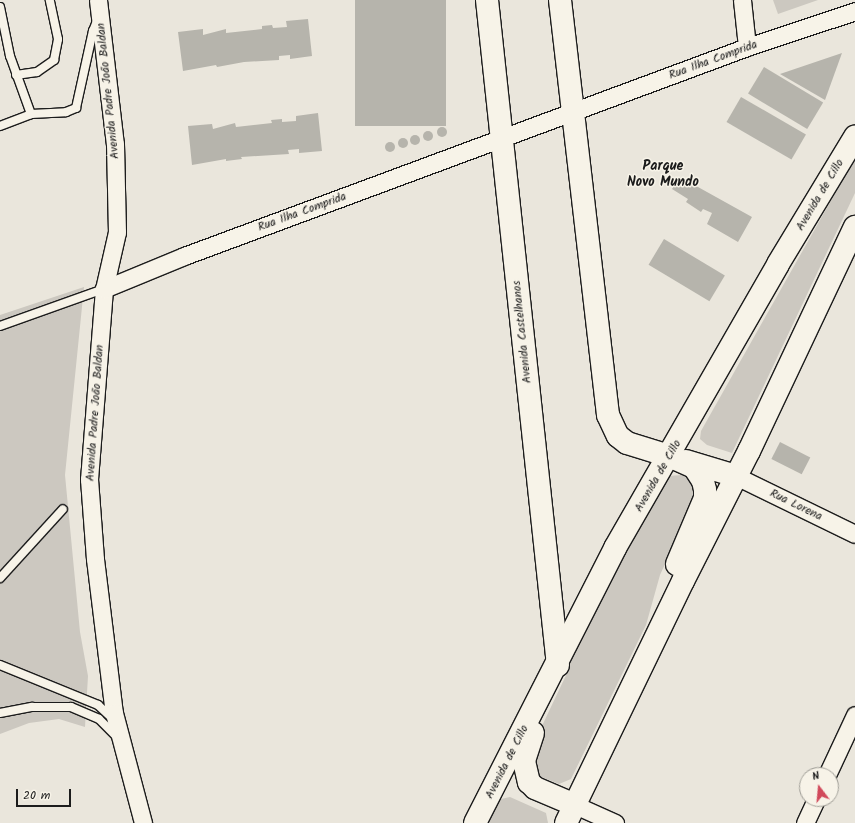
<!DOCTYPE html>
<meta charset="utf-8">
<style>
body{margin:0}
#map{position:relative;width:855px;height:823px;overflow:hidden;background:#eae6dc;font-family:Kalam,sans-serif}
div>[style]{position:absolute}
.green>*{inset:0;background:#ccc8c0}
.building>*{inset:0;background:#b6b4ac;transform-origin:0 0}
.round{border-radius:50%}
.roads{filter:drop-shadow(1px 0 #1c1c1c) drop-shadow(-1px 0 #1c1c1c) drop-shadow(0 1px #1c1c1c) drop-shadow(0 -1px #1c1c1c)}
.lane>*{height:8px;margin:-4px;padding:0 4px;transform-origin:4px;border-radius:4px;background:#f7f3e8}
.street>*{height:17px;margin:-8.5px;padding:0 8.5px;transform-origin:8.5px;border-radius:8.5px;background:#f7f3e8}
.secondary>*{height:22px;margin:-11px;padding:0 11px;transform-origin:11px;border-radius:11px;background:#f7f3e8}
.primary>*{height:22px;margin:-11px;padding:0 11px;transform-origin:11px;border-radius:11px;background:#f7f3e8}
span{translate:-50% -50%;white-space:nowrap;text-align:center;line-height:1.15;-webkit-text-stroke:3px #f7f3e8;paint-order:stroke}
.street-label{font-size:12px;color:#1c1c1c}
.quarter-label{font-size:14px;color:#1c1c1c;font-weight:700}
.north{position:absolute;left:799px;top:767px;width:40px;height:40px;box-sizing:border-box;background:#f7f3e8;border:1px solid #9f9d96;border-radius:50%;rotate:344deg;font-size:11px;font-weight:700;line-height:16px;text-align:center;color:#1c1c1c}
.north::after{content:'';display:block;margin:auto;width:14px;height:18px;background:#d1495b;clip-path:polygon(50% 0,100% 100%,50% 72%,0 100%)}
.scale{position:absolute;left:16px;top:789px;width:55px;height:18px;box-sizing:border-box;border:2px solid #1c1c1c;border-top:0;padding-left:5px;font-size:12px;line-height:14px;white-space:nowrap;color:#1c1c1c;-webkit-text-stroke:3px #f7f3e8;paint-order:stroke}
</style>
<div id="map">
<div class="green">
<div style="clip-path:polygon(773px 0,818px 0,778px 14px)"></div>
<div style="clip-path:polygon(855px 158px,855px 193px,732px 453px,707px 445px,700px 439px,701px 431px)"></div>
<div style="clip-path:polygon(84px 287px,65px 475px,80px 632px,88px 676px,85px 727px,59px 719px,29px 723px,0 734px,0 315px)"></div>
<div style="clip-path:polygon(682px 475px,692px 481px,695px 490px,693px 503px,660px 575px,646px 625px,571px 779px,559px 784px,539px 776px,535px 772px,531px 749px,569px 669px,576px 636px,668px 476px)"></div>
<div style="clip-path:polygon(510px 797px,546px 813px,548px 823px,486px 823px,493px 807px,501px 799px)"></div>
</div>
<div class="building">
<div style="left:355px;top:0;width:91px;height:126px"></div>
<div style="clip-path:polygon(308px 19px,312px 56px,290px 59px,290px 55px,279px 56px,279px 60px,244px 62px,217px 67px,216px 65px,183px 71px,178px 32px,203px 29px,203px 35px,226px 29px,226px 33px,262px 29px,262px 26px,272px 25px,273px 28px,287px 27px,286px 21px)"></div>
<div style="clip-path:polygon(842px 53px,825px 100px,780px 74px)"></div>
<div style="left:764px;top:67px;width:69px;height:31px;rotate:31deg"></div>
<div style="left:741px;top:97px;width:75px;height:29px;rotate:30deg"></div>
<div style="clip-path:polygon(318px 113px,322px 151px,299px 153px,299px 149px,288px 150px,289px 154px,241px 157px,242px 159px,226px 161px,226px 159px,192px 165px,188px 126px,212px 124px,213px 129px,235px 123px,236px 127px,272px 123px,271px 120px,282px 119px,282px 122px,296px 121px,296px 116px)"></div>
<div class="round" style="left:437px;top:127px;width:10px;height:10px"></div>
<div class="round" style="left:423px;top:131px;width:10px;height:10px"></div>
<div class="round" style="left:410px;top:135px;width:10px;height:10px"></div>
<div class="round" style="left:398px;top:138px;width:10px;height:10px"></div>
<div class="round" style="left:385px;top:142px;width:10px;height:10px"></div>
<div style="clip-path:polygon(680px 177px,752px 217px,738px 242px,707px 224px,712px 213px,703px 209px,701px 212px,686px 202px,688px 199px,672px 189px)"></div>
<div style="left:664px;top:239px;width:71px;height:30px;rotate:31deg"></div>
<div style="left:780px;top:442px;width:34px;height:19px;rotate:27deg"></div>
</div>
<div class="roads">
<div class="lane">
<div style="left:0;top:7px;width:50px;rotate:78.5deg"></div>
<div style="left:10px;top:56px;width:62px;rotate:70.1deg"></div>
<div style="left:16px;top:75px;width:21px;rotate:-8deg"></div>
<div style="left:37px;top:72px;width:21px;rotate:-35deg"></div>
<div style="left:54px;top:60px;width:21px;rotate:-79deg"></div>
<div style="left:58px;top:39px;width:40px;rotate:-102deg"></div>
<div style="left:0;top:126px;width:33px;rotate:-21deg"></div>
<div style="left:31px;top:114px;width:35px;rotate:-3deg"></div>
<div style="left:66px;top:112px;width:11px;rotate:-22deg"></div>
<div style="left:76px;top:108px;width:79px;rotate:-77.6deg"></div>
<div style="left:93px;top:31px;width:11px;rotate:-68deg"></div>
<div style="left:0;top:326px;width:110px;rotate:-19.6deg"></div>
<div style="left:0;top:578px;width:93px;rotate:-47.6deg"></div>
<div style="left:0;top:665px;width:106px;rotate:22.2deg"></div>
<div style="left:98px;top:705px;width:21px;rotate:43deg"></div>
<div style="left:0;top:713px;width:33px;rotate:-11deg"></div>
<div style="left:32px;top:707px;width:39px"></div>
<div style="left:71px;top:707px;width:30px;rotate:23deg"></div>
<div style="left:99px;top:719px;width:25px;rotate:45deg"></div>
</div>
<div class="street">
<div style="left:98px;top:0;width:145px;rotate:83.3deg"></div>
<div style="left:115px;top:144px;width:88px;rotate:88.7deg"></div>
<div style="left:117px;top:232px;width:58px;rotate:102.8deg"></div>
<div style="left:104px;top:289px;width:191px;rotate:94.5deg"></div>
<div style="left:89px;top:479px;width:80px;rotate:85.7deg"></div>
<div style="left:95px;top:559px;width:155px;rotate:83deg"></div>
<div style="left:114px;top:713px;width:114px;rotate:75.2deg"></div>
<div style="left:742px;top:0;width:47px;rotate:83.9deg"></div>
<div style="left:104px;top:289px;width:87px;rotate:-22.4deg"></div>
<div style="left:184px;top:256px;width:601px;rotate:-20.37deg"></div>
<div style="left:747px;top:47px;width:114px;rotate:-18.4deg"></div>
<div style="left:736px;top:476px;width:132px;rotate:26deg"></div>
<div style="left:827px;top:775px;width:66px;rotate:-65deg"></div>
<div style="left:575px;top:805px;width:44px;rotate:24.2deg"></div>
<div style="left:805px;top:823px;width:26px;rotate:-65deg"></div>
</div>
<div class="secondary">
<div style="left:487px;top:0;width:669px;rotate:83.91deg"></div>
<div style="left:560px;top:0;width:418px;rotate:83.4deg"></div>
<div style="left:608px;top:415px;width:23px;rotate:65deg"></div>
<div style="left:618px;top:436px;width:11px;rotate:38deg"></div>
<div style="left:627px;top:443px;width:44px;rotate:17.2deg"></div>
</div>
<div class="primary">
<div style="left:669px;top:456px;width:27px;rotate:24deg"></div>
<div style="left:694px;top:467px;width:17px;rotate:57deg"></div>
<div style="left:703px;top:481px;width:9px;rotate:77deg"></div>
<div style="left:705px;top:490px;width:8px;rotate:90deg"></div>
<div style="left:705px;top:498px;width:72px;rotate:113deg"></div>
<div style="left:686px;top:461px;width:52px;rotate:16.7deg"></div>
<div style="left:533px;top:733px;width:29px;rotate:108deg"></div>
<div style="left:524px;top:761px;width:22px;rotate:77deg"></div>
<div style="left:529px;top:782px;width:8px;rotate:45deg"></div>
<div style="left:535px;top:788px;width:43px;rotate:23deg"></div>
<div style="left:475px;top:823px;width:309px;rotate:-63deg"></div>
<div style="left:615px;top:548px;width:327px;rotate:-60.1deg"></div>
<div style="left:778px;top:264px;width:149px;rotate:-58.8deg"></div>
<div style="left:566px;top:823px;width:269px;rotate:-64.2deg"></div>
<div style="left:683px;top:581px;width:146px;rotate:-63.1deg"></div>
<div style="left:749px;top:451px;width:248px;rotate:-64.7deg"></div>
</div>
</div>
<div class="street-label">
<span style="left:713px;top:60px;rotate:-20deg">Rua Ilha Comprida</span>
<span style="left:108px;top:91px;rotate:-96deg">Avenida Padre João Baldan</span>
<span style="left:820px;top:195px;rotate:-59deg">Avenida de Cillo</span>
<span style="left:302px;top:212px;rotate:-20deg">Rua Ilha Comprida</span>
<span style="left:522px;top:332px;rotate:-96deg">Avenida Castelhanos</span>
<span style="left:95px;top:413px;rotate:-86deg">Avenida Padre João Baldan</span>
<span style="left:658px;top:476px;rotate:-60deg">Avenida de Cillo</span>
<span style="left:796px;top:505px;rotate:26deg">Rua Lorena</span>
<span style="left:507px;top:762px;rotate:-63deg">Avenida de Cillo</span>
</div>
<div class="quarter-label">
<span style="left:663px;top:174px">Parque<br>Novo Mundo</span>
</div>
<div class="north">N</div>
<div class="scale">20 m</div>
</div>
